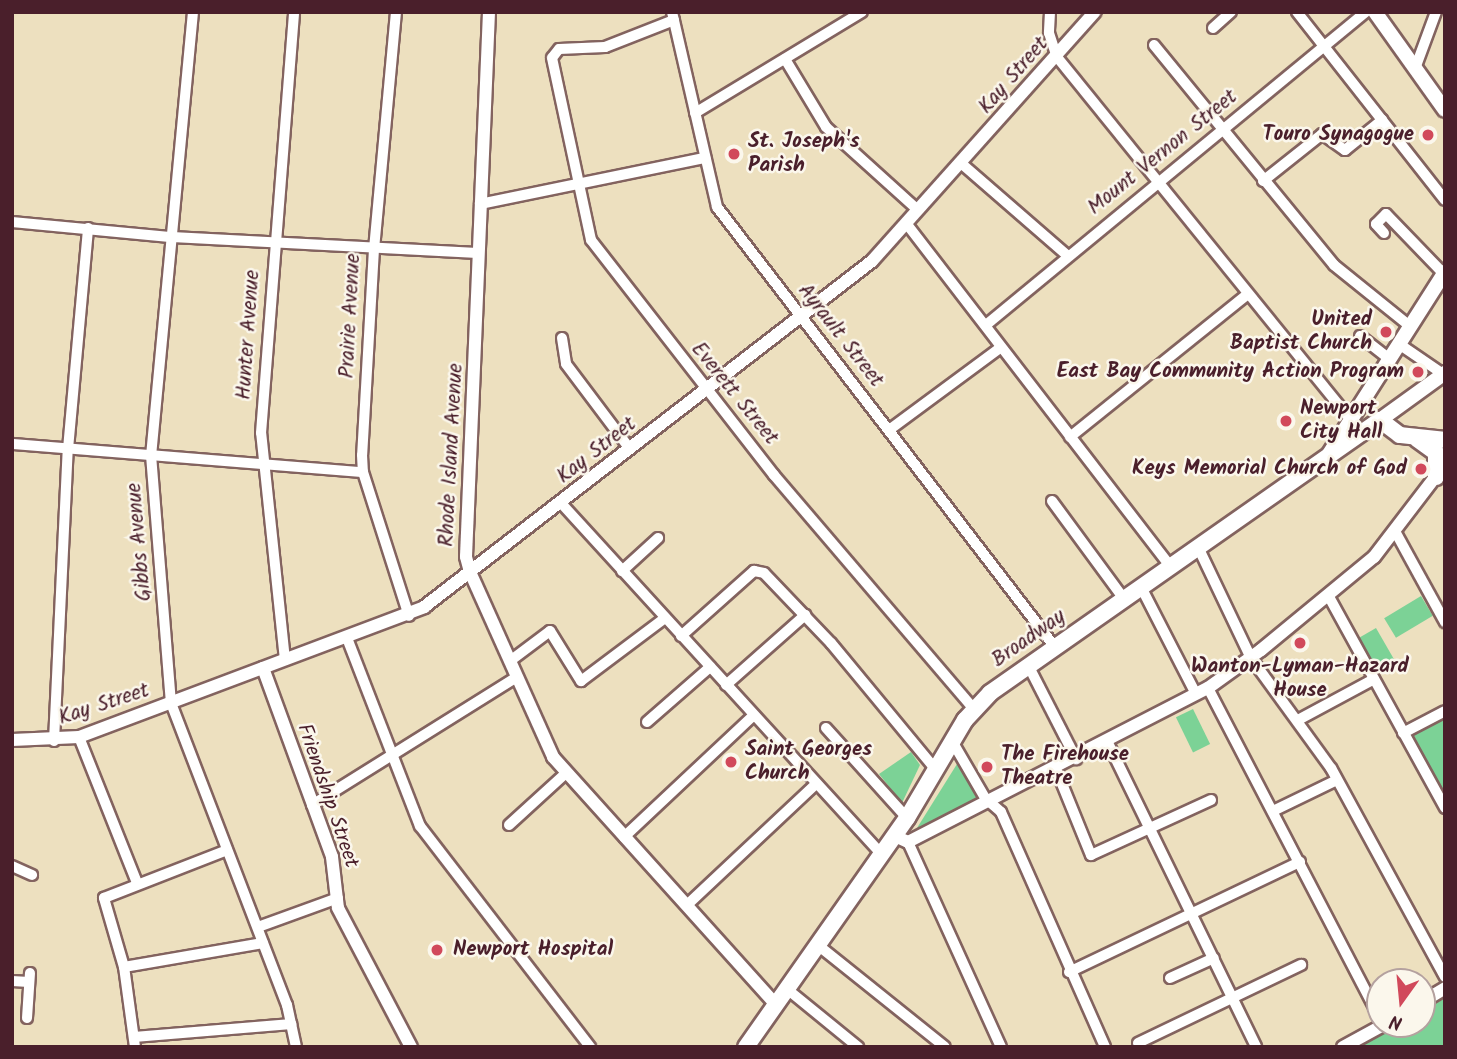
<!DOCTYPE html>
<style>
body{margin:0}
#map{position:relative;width:1457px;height:1059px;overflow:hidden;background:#ede0bf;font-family:Kalam,sans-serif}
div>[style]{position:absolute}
.green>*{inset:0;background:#7cd296;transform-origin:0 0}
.roads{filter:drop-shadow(2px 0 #83635f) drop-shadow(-2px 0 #83635f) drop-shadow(0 2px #83635f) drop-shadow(0 -2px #83635f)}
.minor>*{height:10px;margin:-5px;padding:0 5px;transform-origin:5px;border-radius:5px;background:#fff}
.tertiary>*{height:12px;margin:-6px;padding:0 6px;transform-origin:6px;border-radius:6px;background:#fff}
.secondary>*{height:14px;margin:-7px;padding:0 7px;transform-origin:7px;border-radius:7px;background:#fff}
.primary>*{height:16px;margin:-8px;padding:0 8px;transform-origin:8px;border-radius:8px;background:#fff}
.dots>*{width:19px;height:19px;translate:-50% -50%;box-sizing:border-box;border:4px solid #fbf7ec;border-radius:50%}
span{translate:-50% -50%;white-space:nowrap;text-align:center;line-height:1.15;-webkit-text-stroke:5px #fbf7ec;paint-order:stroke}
.street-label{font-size:21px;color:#4a1f2b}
.poi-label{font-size:21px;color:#4a1f2b;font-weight:700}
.right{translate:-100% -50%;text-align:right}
.left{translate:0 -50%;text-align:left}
.frame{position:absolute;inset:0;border:14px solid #4a1f2b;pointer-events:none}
.north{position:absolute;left:1366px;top:968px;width:70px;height:70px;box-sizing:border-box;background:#fbf7ec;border:2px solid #b4a19f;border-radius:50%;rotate:195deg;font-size:19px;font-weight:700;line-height:28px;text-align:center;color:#4a1f2b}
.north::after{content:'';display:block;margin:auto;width:24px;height:32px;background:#d1495b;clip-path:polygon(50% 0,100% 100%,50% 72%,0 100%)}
</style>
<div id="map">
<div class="green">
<div style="left:1421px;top:596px;width:23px;height:43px;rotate:59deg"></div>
<div style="left:1376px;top:628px;width:38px;height:20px;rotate:60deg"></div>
<div style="left:1193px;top:709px;width:39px;height:19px;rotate:64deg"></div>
<div style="clip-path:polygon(1445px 716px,1445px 801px,1408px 735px)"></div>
<div style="clip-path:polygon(911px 752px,920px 765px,902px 803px,879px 774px)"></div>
<div style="clip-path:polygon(957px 764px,979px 800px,919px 831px,917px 828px)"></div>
<div style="clip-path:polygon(1445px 998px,1445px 1047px,1355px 1047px,1399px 1024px,1422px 1024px,1422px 1012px)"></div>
</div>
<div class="roads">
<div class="minor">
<div style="left:193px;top:12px;width:445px;rotate:95.4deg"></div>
<div style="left:151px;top:455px;width:249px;rotate:85.4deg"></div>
<div style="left:171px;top:703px;width:324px;rotate:69deg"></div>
<div style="left:287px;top:1005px;width:43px;rotate:77.9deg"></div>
<div style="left:396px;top:12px;width:238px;rotate:95.3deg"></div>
<div style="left:374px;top:249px;width:206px;rotate:93.3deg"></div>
<div style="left:362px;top:455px;width:17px;rotate:87deg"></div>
<div style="left:363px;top:472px;width:151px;rotate:72.3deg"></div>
<div style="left:672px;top:12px;width:200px;rotate:77deg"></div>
<div style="left:717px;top:207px;width:555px;rotate:52.47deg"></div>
<div style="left:1050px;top:12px;width:21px;rotate:93deg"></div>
<div style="left:1049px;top:33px;width:25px;rotate:72deg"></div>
<div style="left:1057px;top:57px;width:467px;rotate:51deg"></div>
<div style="left:1297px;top:12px;width:239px;rotate:51.8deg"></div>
<div style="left:674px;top:20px;width:74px;rotate:158.6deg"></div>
<div style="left:605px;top:47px;width:46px;rotate:177.5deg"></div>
<div style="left:559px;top:49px;width:11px;rotate:128deg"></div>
<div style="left:552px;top:58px;width:186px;rotate:77.9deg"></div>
<div style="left:591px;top:240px;width:298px;rotate:52.1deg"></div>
<div style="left:774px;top:475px;width:308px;rotate:49.5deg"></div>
<div style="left:1213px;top:28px;width:24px;rotate:-42deg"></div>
<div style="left:1154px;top:45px;width:284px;rotate:50.7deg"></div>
<div style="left:1334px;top:265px;width:97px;rotate:38.8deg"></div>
<div style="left:785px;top:59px;width:79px;rotate:58.9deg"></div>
<div style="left:826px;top:127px;width:124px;rotate:42.1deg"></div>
<div style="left:1416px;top:66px;width:58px;rotate:-69.7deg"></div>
<div style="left:695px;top:113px;width:195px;rotate:-31.2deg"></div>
<div style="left:962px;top:164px;width:140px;rotate:41deg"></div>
<div style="left:1263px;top:181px;width:75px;rotate:-38.5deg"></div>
<div style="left:1322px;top:134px;width:28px;rotate:35deg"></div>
<div style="left:1345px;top:150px;width:48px;rotate:-39deg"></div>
<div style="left:480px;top:204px;width:230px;rotate:-11.6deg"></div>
<div style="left:12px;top:222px;width:161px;rotate:5.4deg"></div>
<div style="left:172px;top:237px;width:306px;rotate:3deg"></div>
<div style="left:906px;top:223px;width:434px;rotate:52.4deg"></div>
<div style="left:1384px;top:233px;width:12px;rotate:-132deg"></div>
<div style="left:1376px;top:224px;width:14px;rotate:-45deg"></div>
<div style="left:1386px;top:214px;width:83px;rotate:46deg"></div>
<div style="left:986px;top:325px;width:492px;rotate:-39.5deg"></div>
<div style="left:1360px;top:336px;width:37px;rotate:38deg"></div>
<div style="left:562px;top:338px;width:26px;rotate:81deg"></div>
<div style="left:566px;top:364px;width:106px;rotate:53deg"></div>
<div style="left:1399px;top:344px;width:53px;rotate:34.3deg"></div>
<div style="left:889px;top:430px;width:138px;rotate:-36.5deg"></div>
<div style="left:1070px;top:437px;width:228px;rotate:-38.8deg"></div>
<div style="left:12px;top:444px;width:352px;rotate:4.6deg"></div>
<div style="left:1052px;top:501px;width:122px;rotate:53.7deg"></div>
<div style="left:561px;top:503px;width:476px;rotate:47.6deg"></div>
<div style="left:1396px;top:533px;width:102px;rotate:61.2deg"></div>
<div style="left:1198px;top:547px;width:123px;rotate:64.5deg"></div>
<div style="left:1251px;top:658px;width:136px;rotate:54deg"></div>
<div style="left:1331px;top:768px;width:238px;rotate:61.4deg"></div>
<div style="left:622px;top:571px;width:49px;rotate:-42.5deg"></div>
<div style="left:1141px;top:587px;width:120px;rotate:62.8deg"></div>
<div style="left:1328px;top:595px;width:243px;rotate:61.2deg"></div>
<div style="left:681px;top:636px;width:98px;rotate:-41.7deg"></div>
<div style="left:754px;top:571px;width:10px;rotate:11deg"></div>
<div style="left:764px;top:573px;width:97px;rotate:46.3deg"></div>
<div style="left:831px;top:643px;width:165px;rotate:50.4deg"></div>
<div style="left:347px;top:638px;width:202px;rotate:68.8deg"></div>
<div style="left:420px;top:826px;width:279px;rotate:52.4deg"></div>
<div style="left:285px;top:660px;width:228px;rotate:-96deg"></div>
<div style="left:261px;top:433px;width:422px;rotate:-85.5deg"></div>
<div style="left:510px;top:661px;width:50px;rotate:-36.9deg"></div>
<div style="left:550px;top:631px;width:59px;rotate:58.2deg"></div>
<div style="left:581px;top:681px;width:105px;rotate:-36.9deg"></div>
<div style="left:1028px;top:665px;width:106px;rotate:62.9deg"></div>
<div style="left:726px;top:685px;width:106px;rotate:-41.5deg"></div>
<div style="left:1208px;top:688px;width:372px;rotate:62.5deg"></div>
<div style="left:1298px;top:720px;width:86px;rotate:-28.3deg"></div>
<div style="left:647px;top:722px;width:84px;rotate:-41.1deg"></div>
<div style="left:826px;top:728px;width:121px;rotate:48deg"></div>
<div style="left:1403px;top:733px;width:47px;rotate:-27.6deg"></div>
<div style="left:79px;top:737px;width:157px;rotate:68.3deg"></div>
<div style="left:54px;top:741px;width:292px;rotate:-87.3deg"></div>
<div style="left:68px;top:449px;width:222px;rotate:-84.8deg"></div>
<div style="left:952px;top:741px;width:66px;rotate:59.9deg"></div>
<div style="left:985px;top:798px;width:21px;rotate:41deg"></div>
<div style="left:1001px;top:812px;width:257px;rotate:66.1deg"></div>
<div style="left:1108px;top:743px;width:338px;rotate:64deg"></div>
<div style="left:1056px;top:769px;width:93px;rotate:67.9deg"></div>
<div style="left:1091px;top:855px;width:132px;rotate:-24.6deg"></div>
<div style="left:312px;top:805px;width:242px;rotate:-32deg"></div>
<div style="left:1273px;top:811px;width:71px;rotate:-25.8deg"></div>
<div style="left:509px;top:825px;width:77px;rotate:-42.4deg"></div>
<div style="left:624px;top:837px;width:178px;rotate:-43.2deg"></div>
<div style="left:908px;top:842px;width:225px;rotate:65.6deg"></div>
<div style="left:12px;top:866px;width:22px;rotate:24deg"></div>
<div style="left:687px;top:905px;width:177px;rotate:-43.2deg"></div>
<div style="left:258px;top:927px;width:85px;rotate:-19.9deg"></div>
<div style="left:819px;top:946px;width:161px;rotate:38.7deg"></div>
<div style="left:124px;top:967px;width:141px;rotate:-9.8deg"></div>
<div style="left:1069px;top:972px;width:256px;rotate:-25.5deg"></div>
<div style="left:1170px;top:978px;width:48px;rotate:-24.4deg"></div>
<div style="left:12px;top:981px;width:17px;rotate:3deg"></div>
<div style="left:787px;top:989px;width:92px;rotate:39.2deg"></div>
<div style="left:27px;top:1018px;width:45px;rotate:-86.2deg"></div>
<div style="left:134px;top:1037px;width:158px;rotate:-4.7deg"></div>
<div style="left:1138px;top:1043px;width:181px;rotate:-25.6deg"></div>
<div style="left:135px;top:1047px;width:81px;rotate:-97.8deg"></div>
<div style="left:124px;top:967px;width:72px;rotate:-106.2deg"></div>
<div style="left:104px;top:898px;width:132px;rotate:-21.3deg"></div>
</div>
<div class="tertiary">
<div style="left:489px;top:12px;width:545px;rotate:92.42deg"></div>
<div style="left:466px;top:557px;width:16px;rotate:75deg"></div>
<div style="left:470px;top:572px;width:203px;rotate:65.8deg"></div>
<div style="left:553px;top:757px;width:334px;rotate:48deg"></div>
<div style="left:263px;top:668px;width:201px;rotate:69.9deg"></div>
<div style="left:332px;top:857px;width:51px;rotate:83.3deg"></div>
<div style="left:338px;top:908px;width:157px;rotate:62.3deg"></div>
<div style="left:12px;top:740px;width:67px;rotate:-2.6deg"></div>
<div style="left:79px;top:737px;width:369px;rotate:-20.6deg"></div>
<div style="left:424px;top:607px;width:566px;rotate:-37.68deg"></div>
<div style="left:872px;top:261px;width:334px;rotate:-48.2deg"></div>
<div style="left:895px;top:836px;width:14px;rotate:25deg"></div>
<div style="left:908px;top:842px;width:337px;rotate:-27.2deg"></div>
<div style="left:1208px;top:688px;width:65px;rotate:-35.6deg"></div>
<div style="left:1261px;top:650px;width:146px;rotate:-39.5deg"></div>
<div style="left:1374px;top:557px;width:117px;rotate:-52.6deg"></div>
<div style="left:1422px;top:1002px;width:27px;rotate:-31deg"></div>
<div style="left:1343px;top:1047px;width:48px;rotate:-28.7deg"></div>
</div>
<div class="secondary">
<div style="left:1375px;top:12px;width:120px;rotate:54.5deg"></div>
<div style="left:1380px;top:420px;width:80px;rotate:-35.9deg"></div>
<div style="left:1329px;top:454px;width:216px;rotate:-57.5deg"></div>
</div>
<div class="primary">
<div style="left:1417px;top:439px;width:24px;rotate:36deg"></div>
<div style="left:1436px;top:453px;width:24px;rotate:90deg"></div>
<div style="left:746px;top:1047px;width:280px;rotate:-54.9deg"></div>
<div style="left:907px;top:818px;width:114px;rotate:-59.4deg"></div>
<div style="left:965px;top:720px;width:37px;rotate:-47deg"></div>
<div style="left:990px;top:693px;width:476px;rotate:-35deg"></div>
<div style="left:1380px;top:420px;width:25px;rotate:37deg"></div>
<div style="left:1400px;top:435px;width:45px;rotate:6.3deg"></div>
</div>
</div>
<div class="dots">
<div style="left:1428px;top:135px;background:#d1495b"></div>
<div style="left:734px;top:154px;background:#d1495b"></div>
<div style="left:1386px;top:332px;background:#d1495b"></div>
<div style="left:1418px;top:372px;background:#d1495b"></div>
<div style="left:1286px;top:421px;background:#d1495b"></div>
<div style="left:1421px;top:469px;background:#d1495b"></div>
<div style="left:1300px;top:643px;background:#d1495b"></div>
<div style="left:731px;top:762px;background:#d1495b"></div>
<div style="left:987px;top:767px;background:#d1495b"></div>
<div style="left:437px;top:950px;background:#d1495b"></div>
</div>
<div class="street-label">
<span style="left:1014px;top:76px;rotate:-49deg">Kay Street</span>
<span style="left:1163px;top:153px;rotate:-39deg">Mount Vernon Street</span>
<span style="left:351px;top:316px;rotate:-87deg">Prairie Avenue</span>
<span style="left:249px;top:335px;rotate:-86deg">Hunter Avenue</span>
<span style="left:840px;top:336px;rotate:52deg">Ayrault Street</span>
<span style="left:734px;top:394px;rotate:51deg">Everett Street</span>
<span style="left:597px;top:451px;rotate:-38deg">Kay Street</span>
<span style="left:452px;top:455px;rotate:-87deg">Rhode Island Avenue</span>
<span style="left:140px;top:542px;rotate:-95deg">Gibbs Avenue</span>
<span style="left:1029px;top:639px;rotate:-35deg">Broadway</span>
<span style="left:104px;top:705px;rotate:-18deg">Kay Street</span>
<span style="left:327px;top:796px;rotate:71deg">Friendship Street</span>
</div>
<div class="poi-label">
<span class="right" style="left:1414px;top:135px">Touro Synagogue</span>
<span class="left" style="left:748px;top:154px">St. Joseph's<br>Parish</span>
<span class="right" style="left:1372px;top:332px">United<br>Baptist Church</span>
<span class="right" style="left:1404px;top:372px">East Bay Community Action Program</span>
<span class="left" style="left:1300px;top:421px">Newport<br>City Hall</span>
<span class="right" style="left:1407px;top:469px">Keys Memorial Church of God</span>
<span style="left:1300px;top:679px">Wanton-Lyman-Hazard<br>House</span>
<span class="left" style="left:745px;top:762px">Saint Georges<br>Church</span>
<span class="left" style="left:1001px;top:767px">The Firehouse<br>Theatre</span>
<span class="left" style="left:453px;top:950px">Newport Hospital</span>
</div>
<div class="frame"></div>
<div class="north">N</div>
</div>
